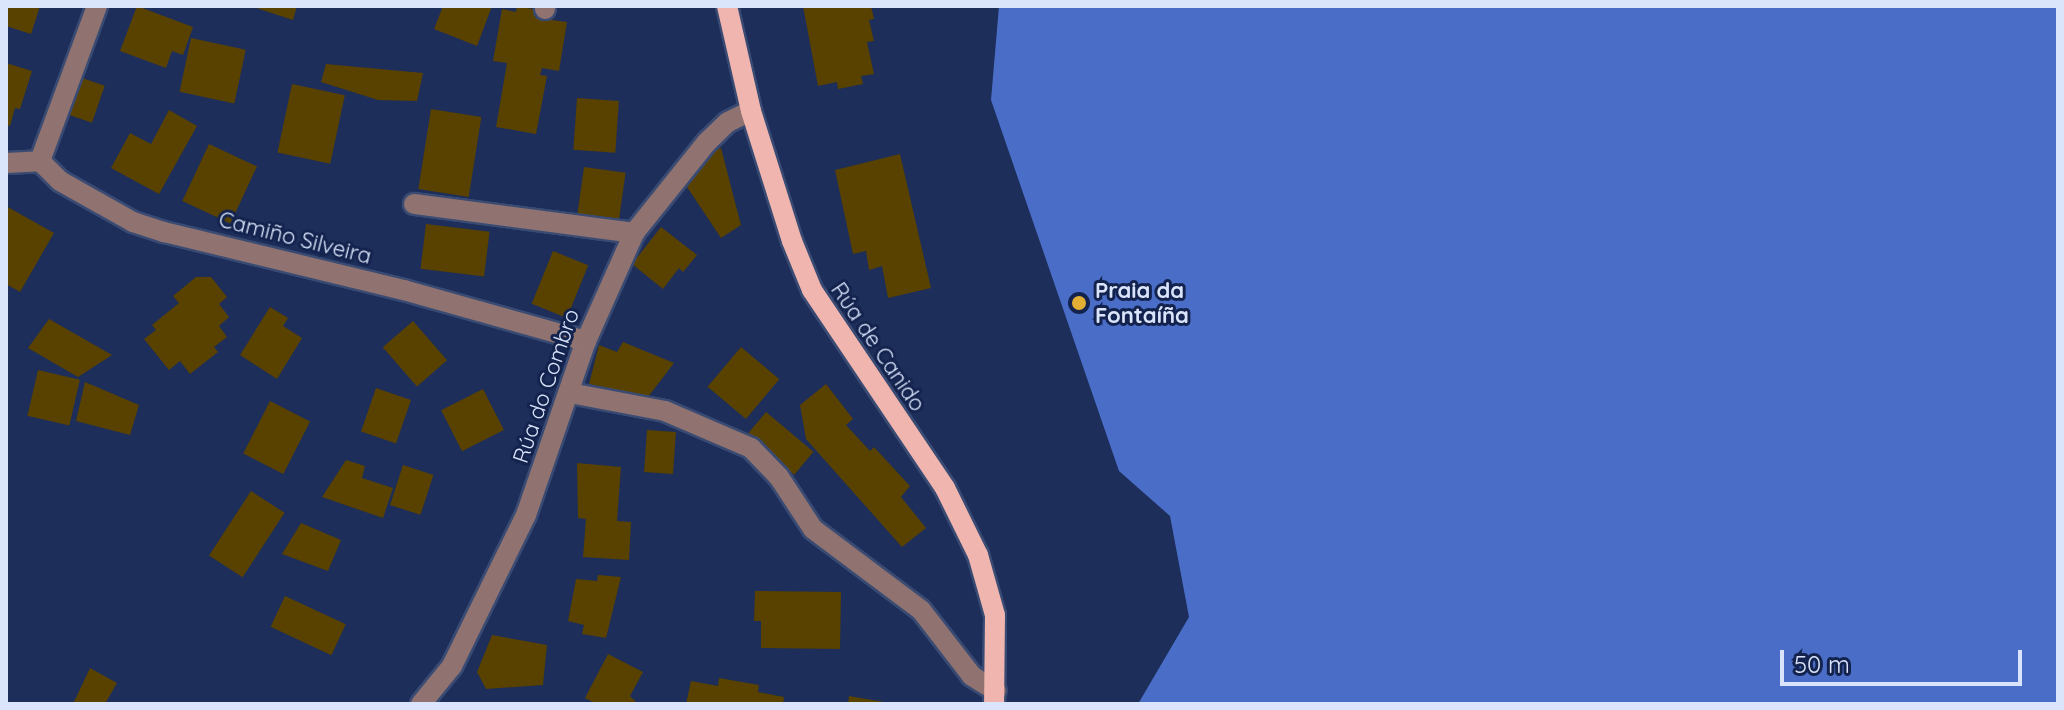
<!DOCTYPE html>
<meta charset="utf-8">
<style>
body{margin:0}
#map{position:relative;width:2064px;height:710px;overflow:hidden;background:#1c2e59;font-family:Quicksand,sans-serif}
div>[style]{position:absolute}
.water>*{inset:0;background:#4a6ec8}
.building>*{inset:0;background:#594100;transform-origin:0 0}
.roads{filter:drop-shadow(2px 0 #3a4b73) drop-shadow(-2px 0 #3a4b73) drop-shadow(0 2px #3a4b73) drop-shadow(0 -2px #3a4b73)}
.minor>*{height:20px;margin:-10px;padding:0 10px;transform-origin:10px;border-radius:10px;background:#907370}
.major>*{height:20px;margin:-10px;padding:0 10px;transform-origin:10px;border-radius:10px;background:#f0b5af}
.dots>*{width:22px;height:22px;translate:-50% -50%;box-sizing:border-box;border:4px solid #13234e;border-radius:50%}
span{translate:-50% -50%;white-space:nowrap;text-align:center;line-height:1.15;-webkit-text-stroke:6px #13234e;paint-order:stroke}
.street-label{font-size:22px;color:#dae5fb}
.poi-label{font-size:22px;color:#dae5fb;font-weight:700}
.left{translate:0 -50%;text-align:left}
.frame{position:absolute;inset:0;border:8px solid #dae5fb;pointer-events:none}
.scale{position:absolute;left:1780px;top:650px;width:242px;height:36px;box-sizing:border-box;border:4px solid #dae5fb;border-top:0;padding-left:10px;font-size:24px;line-height:28px;white-space:nowrap;color:#dae5fb;-webkit-text-stroke:6px #13234e;paint-order:stroke}
</style>
<div id="map">
<div class="water">
<div style="clip-path:polygon(999px 6px,2058px 6px,2058px 704px,1138px 704px,1189px 617px,1170px 516px,1119px 471px,991px 100px)"></div>
</div>
<div class="building">
<div style="clip-path:polygon(6px 6px,40px 6px,31px 34px,6px 26px)"></div>
<div style="clip-path:polygon(137px 6px,193px 27px,183px 55px,172px 51px,166px 68px,120px 51px)"></div>
<div style="clip-path:polygon(250px 6px,297px 6px,293px 20px)"></div>
<div style="clip-path:polygon(443px 6px,492px 6px,477px 46px,434px 29px)"></div>
<div style="clip-path:polygon(517px 6px,553px 13px,552px 20px,567px 22px,559px 71px,542px 68px,540px 75px,547px 76px,536px 134px,496px 127px,507px 63px,493px 61px,502px 9px,516px 12px)"></div>
<div style="clip-path:polygon(803px 6px,871px 6px,874px 19px,869px 20px,874px 41px,867px 42px,874px 74px,861px 76px,863px 84px,838px 89px,837px 82px,818px 86px)"></div>
<div style="left:191px;top:38px;width:56px;height:55px;rotate:12deg"></div>
<div style="clip-path:polygon(6px 63px,32px 71px,20px 109px,15px 108px,10px 126px,6px 125px)"></div>
<div style="clip-path:polygon(326px 64px,423px 73px,417px 101px,378px 100px,321px 82px)"></div>
<div style="left:82px;top:78px;width:24px;height:39px;rotate:19deg"></div>
<div style="left:292px;top:84px;width:54px;height:70px;rotate:12deg"></div>
<div style="left:577px;top:98px;width:42px;height:52px;rotate:4deg"></div>
<div style="left:431px;top:109px;width:51px;height:81px;rotate:9deg"></div>
<div style="clip-path:polygon(169px 110px,197px 126px,159px 194px,111px 168px,130px 133px,151px 144px)"></div>
<div style="left:209px;top:144px;width:53px;height:63px;rotate:25deg"></div>
<div style="clip-path:polygon(721px 148px,741px 225px,721px 238px,685px 184px,708px 153px)"></div>
<div style="clip-path:polygon(900px 154px,931px 288px,888px 298px,882px 266px,869px 270px,866px 251px,853px 254px,835px 170px)"></div>
<div style="left:584px;top:167px;width:42px;height:49px;rotate:8deg"></div>
<div style="clip-path:polygon(6px 206px,54px 233px,20px 292px,6px 284px)"></div>
<div style="left:426px;top:224px;width:64px;height:45px;rotate:7deg"></div>
<div style="clip-path:polygon(661px 227px,697px 255px,683px 272px,679px 268px,663px 289px,632px 264px)"></div>
<div style="left:553px;top:251px;width:38px;height:57px;rotate:22deg"></div>
<div style="clip-path:polygon(196px 277px,211px 277px,227px 297px,219px 304px,229px 317px,219px 326px,227px 337px,214px 347px,218px 352px,190px 374px,180px 361px,169px 370px,144px 339px,156px 330px,152px 325px,179px 303px,173px 296px)"></div>
<div style="clip-path:polygon(270px 307px,288px 318px,283px 326px,302px 338px,277px 379px,240px 355px)"></div>
<div style="clip-path:polygon(49px 319px,112px 355px,78px 377px,28px 348px)"></div>
<div style="left:413px;top:321px;width:52px;height:40px;rotate:49deg"></div>
<div style="clip-path:polygon(623px 342px,674px 363px,648px 397px,589px 384px,599px 345px,617px 352px)"></div>
<div style="left:741px;top:347px;width:50px;height:52px;rotate:40deg"></div>
<div style="left:38px;top:370px;width:43px;height:47px;rotate:13deg"></div>
<div style="clip-path:polygon(85px 382px,139px 405px,130px 435px,76px 421px)"></div>
<div style="clip-path:polygon(826px 384px,853px 419px,846px 425px,870px 451px,874px 447px,910px 486px,901px 497px,926px 528px,902px 547px,806px 439px,800px 405px)"></div>
<div style="left:376px;top:388px;width:37px;height:46px;rotate:19deg"></div>
<div style="left:483px;top:389px;width:46px;height:47px;rotate:63deg"></div>
<div style="left:270px;top:401px;width:45px;height:59px;rotate:27deg"></div>
<div style="left:766px;top:412px;width:62px;height:30px;rotate:40deg"></div>
<div style="left:647px;top:430px;width:29px;height:42px;rotate:4deg"></div>
<div style="clip-path:polygon(346px 460px,365px 466px,362px 478px,393px 488px,383px 518px,322px 497px)"></div>
<div style="clip-path:polygon(577px 463px,621px 467px,617px 521px,631px 522px,629px 560px,583px 557px,586px 519px,578px 518px)"></div>
<div style="left:403px;top:465px;width:32px;height:42px;rotate:18deg"></div>
<div style="left:251px;top:491px;width:40px;height:77px;rotate:33deg"></div>
<div style="clip-path:polygon(301px 523px,341px 540px,328px 571px,282px 554px)"></div>
<div style="clip-path:polygon(598px 575px,621px 577px,606px 638px,582px 634px,584px 625px,568px 621px,576px 579px,597px 581px)"></div>
<div style="clip-path:polygon(755px 591px,841px 592px,840px 649px,761px 648px,761px 621px,754px 621px)"></div>
<div style="left:285px;top:596px;width:67px;height:34px;rotate:25deg"></div>
<div style="clip-path:polygon(492px 635px,547px 645px,543px 685px,486px 689px,477px 672px)"></div>
<div style="clip-path:polygon(608px 654px,643px 672px,630px 696px,638px 704px,597px 704px,585px 698px)"></div>
<div style="clip-path:polygon(90px 668px,117px 683px,105px 704px,73px 704px)"></div>
<div style="clip-path:polygon(719px 678px,759px 685px,758px 692px,784px 697px,783px 704px,686px 704px,691px 681px,718px 686px)"></div>
<div style="clip-path:polygon(849px 696px,884px 702px,884px 704px,848px 704px)"></div>
</div>
<div class="roads">
<div class="minor">
<div style="left:545px;top:9px;width:3px;rotate:-90deg"></div>
<div style="left:40px;top:161px;width:165px;rotate:-69.8deg"></div>
<div style="left:6px;top:163px;width:34px;rotate:-3deg"></div>
<div style="left:40px;top:161px;width:28px;rotate:45deg"></div>
<div style="left:60px;top:181px;width:84px;rotate:29.3deg"></div>
<div style="left:133px;top:222px;width:33px;rotate:18deg"></div>
<div style="left:164px;top:232px;width:247px;rotate:13.6deg"></div>
<div style="left:404px;top:290px;width:189px;rotate:15.7deg"></div>
<div style="left:414px;top:204px;width:222px;rotate:7.5deg"></div>
<div style="left:570px;top:393px;width:97px;rotate:10.7deg"></div>
<div style="left:665px;top:411px;width:94px;rotate:23.3deg"></div>
<div style="left:751px;top:448px;width:40px;rotate:46deg"></div>
<div style="left:779px;top:477px;width:62px;rotate:56.8deg"></div>
<div style="left:813px;top:529px;width:135px;rotate:36.9deg"></div>
<div style="left:921px;top:610px;width:83px;rotate:52.3deg"></div>
<div style="left:972px;top:676px;width:28px;rotate:32deg"></div>
<div style="left:421px;top:704px;width:49px;rotate:-50.8deg"></div>
<div style="left:452px;top:666px;width:168px;rotate:-63.9deg"></div>
<div style="left:526px;top:515px;width:184px;rotate:-71deg"></div>
<div style="left:586px;top:341px;width:118px;rotate:-66deg"></div>
<div style="left:634px;top:233px;width:115px;rotate:-51.3deg"></div>
<div style="left:706px;top:143px;width:30px;rotate:-44deg"></div>
<div style="left:728px;top:122px;width:25px;rotate:-26deg"></div>
</div>
<div class="major">
<div style="left:727px;top:6px;width:108px;rotate:77.1deg"></div>
<div style="left:751px;top:111px;width:136px;rotate:72.5deg"></div>
<div style="left:792px;top:241px;width:53px;rotate:67.8deg"></div>
<div style="left:812px;top:290px;width:239px;rotate:56.1deg"></div>
<div style="left:945px;top:488px;width:75px;rotate:63.8deg"></div>
<div style="left:978px;top:555px;width:62px;rotate:74.2deg"></div>
<div style="left:995px;top:615px;width:89px;rotate:90.6deg"></div>
</div>
</div>
<div class="dots">
<div style="left:1079px;top:303px;background:#e1af34"></div>
</div>
<div class="street-label">
<span style="left:295px;top:238px;rotate:14deg">Camiño Silveira</span>
<span style="left:878px;top:347px;rotate:56deg">Rúa de Canido</span>
<span style="left:546px;top:386px;rotate:-71deg">Rúa do Combro</span>
</div>
<div class="poi-label">
<span class="left" style="left:1095px;top:303px">Praia da<br>Fontaíña</span>
</div>
<div class="frame"></div>
<div class="scale">50 m</div>
</div>
